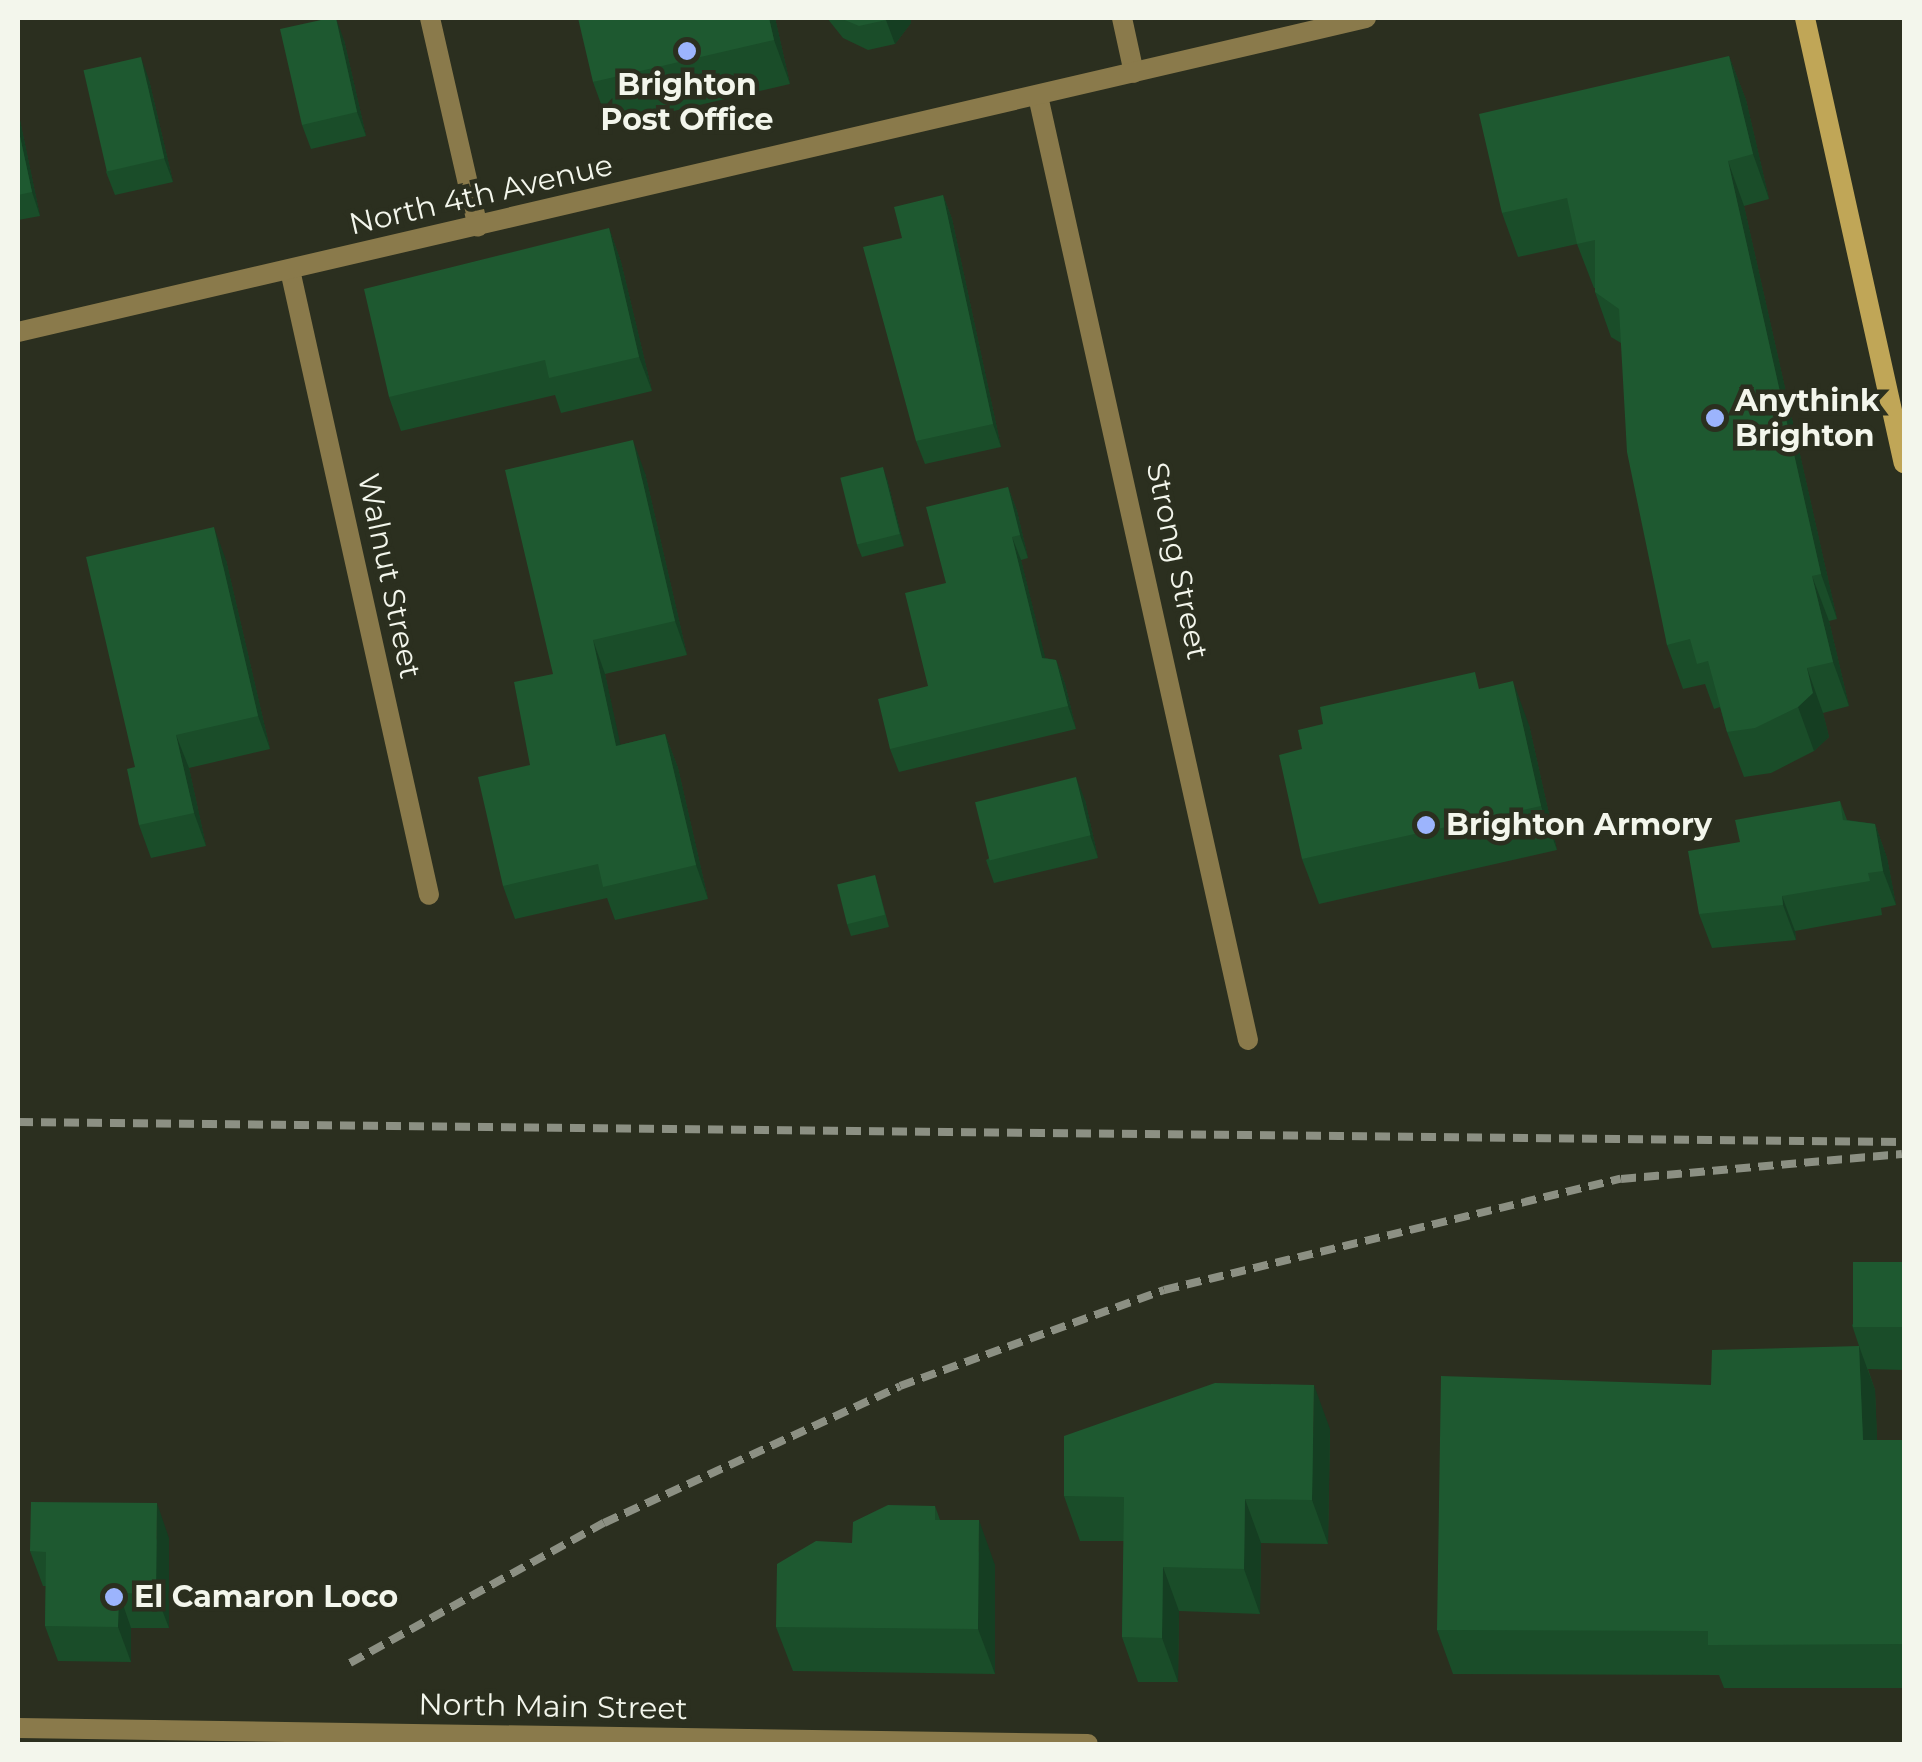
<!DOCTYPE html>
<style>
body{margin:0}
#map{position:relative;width:1922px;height:1762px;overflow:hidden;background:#2b2f1f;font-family:Montserrat,sans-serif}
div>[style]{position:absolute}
.minor>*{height:20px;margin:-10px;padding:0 10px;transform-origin:10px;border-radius:10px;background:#8a7a4b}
.tertiary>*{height:20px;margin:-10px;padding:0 10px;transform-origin:10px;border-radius:10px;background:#8a7a4b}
.secondary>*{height:20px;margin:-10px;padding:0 10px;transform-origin:10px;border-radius:10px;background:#c0a657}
.rail>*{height:8px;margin-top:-4px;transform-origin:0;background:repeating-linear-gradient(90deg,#8c9083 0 15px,transparent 0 23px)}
.wall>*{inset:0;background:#1a4d29}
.shaded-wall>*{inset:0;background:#153e22}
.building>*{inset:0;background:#1e5930;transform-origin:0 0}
.dots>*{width:28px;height:28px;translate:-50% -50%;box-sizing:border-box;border:5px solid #2b2f1f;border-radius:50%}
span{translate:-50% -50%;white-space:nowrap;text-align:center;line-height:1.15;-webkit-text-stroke:9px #2b2f1f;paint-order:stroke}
.poi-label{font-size:30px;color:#f3f6ec;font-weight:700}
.left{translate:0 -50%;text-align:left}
.street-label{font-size:30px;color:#f3f6ec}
.frame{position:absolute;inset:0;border:20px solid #f3f6ec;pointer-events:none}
</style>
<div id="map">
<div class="minor">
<div style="left:430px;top:18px;width:214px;rotate:77.1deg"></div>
<div style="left:1122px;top:18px;width:56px;rotate:77.7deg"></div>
<div style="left:1038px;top:96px;width:967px;rotate:77.46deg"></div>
<div style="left:290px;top:270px;width:640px;rotate:77.46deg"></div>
</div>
<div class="tertiary">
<div style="left:18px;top:332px;width:1384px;rotate:-13.11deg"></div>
<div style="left:18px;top:1728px;width:1070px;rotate:0.86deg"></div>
</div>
<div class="secondary">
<div style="left:1805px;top:18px;width:456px;rotate:77.5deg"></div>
</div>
<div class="rail">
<div style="left:18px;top:1122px;width:1886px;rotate:0.61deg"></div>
<div style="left:350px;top:1663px;width:290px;rotate:-28.9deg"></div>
<div style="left:604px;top:1523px;width:326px;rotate:-24.8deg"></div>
<div style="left:900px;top:1386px;width:281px;rotate:-20deg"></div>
<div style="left:1164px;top:1290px;width:470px;rotate:-13.7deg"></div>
<div style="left:1621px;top:1179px;width:282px;rotate:-5.1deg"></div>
</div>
<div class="wall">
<div style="clip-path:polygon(775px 18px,790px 84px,609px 126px,593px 82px)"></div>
<div style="clip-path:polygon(827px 18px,911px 18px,911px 23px,895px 44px,868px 50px,843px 38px)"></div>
<div style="clip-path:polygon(344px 40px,366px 136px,311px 149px,302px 125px)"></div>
<div style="clip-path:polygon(1729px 56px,1746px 100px,1769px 199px,1744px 206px,1837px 619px,1829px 621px,1849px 706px,1823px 713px,1829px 737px,1814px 751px,1771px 773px,1744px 777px,1727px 732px,1720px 707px,1714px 709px,1705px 684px,1683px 689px,1667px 645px,1621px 343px,1611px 337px,1595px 292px,1595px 288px,1594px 288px,1577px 244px,1518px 257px,1502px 213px)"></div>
<div style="clip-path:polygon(149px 80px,173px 182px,115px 195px,106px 172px)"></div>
<div style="clip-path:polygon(18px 111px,40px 216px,18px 220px)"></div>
<div style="clip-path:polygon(943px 195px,952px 219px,1001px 447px,925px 464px,916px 441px,902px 238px)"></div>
<div style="clip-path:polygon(609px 228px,621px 262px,652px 391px,561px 413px,555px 395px,401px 431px,389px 397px)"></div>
<div style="clip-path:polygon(645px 473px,687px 655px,605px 674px,620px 745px,665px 734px,678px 768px,708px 899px,615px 920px,607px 898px,515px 919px,503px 886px,553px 674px)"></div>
<div style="clip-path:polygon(887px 479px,904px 546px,862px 557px,857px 545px)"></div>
<div style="clip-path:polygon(1008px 487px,1017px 511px,1028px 558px,1021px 560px,1045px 658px,1056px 660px,1065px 684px,1076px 729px,899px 772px,890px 749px,928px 686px,946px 583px)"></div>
<div style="clip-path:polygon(226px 560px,270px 749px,189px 768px,206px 846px,151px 858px,139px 825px,135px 767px)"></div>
<div style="clip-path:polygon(1481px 688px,1529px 725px,1557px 850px,1319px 904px,1302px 859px)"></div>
<div style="clip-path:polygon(1085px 800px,1098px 858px,994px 883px,986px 860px)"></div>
<div style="clip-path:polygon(1840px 801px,1847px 820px,1875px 824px,1887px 858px,1896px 905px,1881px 908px,1882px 915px,1795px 931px,1796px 940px,1712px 948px,1699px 914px,1740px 842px)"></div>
<div style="clip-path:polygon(875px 875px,889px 927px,851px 936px,847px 924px)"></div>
<div style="clip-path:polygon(1904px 1262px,1904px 1370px,1868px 1369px,1875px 1390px,1877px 1440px,1904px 1440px,1904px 1688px,1724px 1688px,1719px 1675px,1453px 1674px,1437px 1630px,1711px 1385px,1859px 1346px,1852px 1325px)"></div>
<div style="clip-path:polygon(1330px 1429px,1328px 1544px,1261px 1543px,1260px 1614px,1179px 1611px,1178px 1682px,1138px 1682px,1122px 1637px,1124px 1541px,1080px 1541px,1064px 1496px)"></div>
<div style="clip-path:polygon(935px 1506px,940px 1520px,995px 1565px,995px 1674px,793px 1671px,776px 1627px,852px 1543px)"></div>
<div style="clip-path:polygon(169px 1538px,169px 1628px,131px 1628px,131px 1662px,58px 1661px,45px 1626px,46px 1586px,43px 1586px,30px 1551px)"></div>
</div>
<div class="shaded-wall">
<div style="clip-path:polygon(336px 18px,344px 40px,366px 136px,357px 112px)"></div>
<div style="clip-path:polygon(769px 18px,775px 18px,790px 84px,774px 40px)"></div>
<div style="clip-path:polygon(888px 18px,911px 18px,911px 23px,895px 44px,886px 20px)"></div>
<div style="clip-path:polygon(1729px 56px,1746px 100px,1769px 199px,1753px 154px)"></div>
<div style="clip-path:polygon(141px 57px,149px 80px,173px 182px,164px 158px)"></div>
<div style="clip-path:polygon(18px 111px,40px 216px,32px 192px,18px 127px)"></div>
<div style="clip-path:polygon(1728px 161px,1744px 206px,1837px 619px,1821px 574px)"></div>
<div style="clip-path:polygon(943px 195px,952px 219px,1001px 447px,993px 424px)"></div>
<div style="clip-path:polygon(609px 228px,621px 262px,652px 391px,639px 357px)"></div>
<div style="clip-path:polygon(633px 440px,645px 473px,687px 655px,675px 621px)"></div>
<div style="clip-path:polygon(883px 467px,887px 479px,904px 546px,900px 534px)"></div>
<div style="clip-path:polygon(1008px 487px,1017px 511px,1028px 558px,1020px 535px)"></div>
<div style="clip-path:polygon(214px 527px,226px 560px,270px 749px,258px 716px)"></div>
<div style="clip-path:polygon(1012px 537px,1021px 560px,1051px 681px,1042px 658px)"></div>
<div style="clip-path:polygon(1812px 576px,1829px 621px,1849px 706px,1833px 662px)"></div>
<div style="clip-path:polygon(593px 640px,605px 674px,628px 779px,616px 746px)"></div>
<div style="clip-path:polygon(1056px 660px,1065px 684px,1076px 729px,1068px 706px)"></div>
<div style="clip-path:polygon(1807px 668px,1823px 713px,1829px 737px,1814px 751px,1798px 707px)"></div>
<div style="clip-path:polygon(1513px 681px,1529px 725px,1557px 850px,1541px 806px)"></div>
<div style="clip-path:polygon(665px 734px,678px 768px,708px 899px,696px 865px)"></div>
<div style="clip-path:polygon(176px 735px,189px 768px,206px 846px,194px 813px)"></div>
<div style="clip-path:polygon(1076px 777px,1085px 800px,1098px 858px,1090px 835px)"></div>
<div style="clip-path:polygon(1875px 824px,1887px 858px,1896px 905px,1883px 871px)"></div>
<div style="clip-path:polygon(1782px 896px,1795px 931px,1796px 940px,1783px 905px)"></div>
<div style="clip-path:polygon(1859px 1346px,1875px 1390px,1879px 1484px,1863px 1440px)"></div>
<div style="clip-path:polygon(1314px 1385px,1330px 1429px,1328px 1544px,1312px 1500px)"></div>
<div style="clip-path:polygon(1245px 1499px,1261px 1543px,1260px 1614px,1244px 1569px)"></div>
<div style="clip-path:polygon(157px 1503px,169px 1538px,169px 1628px,156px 1594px)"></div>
<div style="clip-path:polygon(979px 1520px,995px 1565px,995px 1674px,978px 1629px)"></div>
<div style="clip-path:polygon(1163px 1567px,1179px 1611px,1178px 1682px,1162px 1638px)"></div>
<div style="clip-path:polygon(119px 1593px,131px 1628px,131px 1662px,118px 1627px)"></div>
</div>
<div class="building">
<div style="clip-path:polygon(330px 18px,336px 18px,357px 112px,302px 125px,280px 29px)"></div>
<div style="clip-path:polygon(578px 18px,769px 18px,774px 40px,593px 82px)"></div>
<div style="clip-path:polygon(840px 18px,888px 18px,886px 20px,859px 26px)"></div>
<div style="clip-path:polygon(1729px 56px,1753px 154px,1728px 161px,1821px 574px,1812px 576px,1833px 662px,1807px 668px,1813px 693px,1798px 707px,1755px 728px,1727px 732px,1708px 661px,1697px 664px,1690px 639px,1667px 645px,1627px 452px,1619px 309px,1595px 292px,1595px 240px,1577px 244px,1567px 198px,1502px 213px,1479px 114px)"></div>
<div style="left:141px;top:57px;width:104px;height:59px;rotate:77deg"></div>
<div style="clip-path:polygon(18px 127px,32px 192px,18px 195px)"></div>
<div style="clip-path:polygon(943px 195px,993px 424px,916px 441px,863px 247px,902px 238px,894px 207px)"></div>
<div style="clip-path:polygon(609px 228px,639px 357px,549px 378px,545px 360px,389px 397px,364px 289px)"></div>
<div style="clip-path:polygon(633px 440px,675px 621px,593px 640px,616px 746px,665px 734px,696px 865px,603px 887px,598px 864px,503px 886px,478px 777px,530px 765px,514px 682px,553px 674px,505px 470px)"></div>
<div style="left:883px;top:467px;width:69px;height:44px;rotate:76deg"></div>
<div style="clip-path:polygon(1008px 487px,1020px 535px,1012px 537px,1042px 658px,1056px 660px,1068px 706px,890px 749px,878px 699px,928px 686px,905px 593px,946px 583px,926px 507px)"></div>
<div style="clip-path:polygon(214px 527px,258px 716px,176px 735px,194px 813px,139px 825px,127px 769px,135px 767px,86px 557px)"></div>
<div style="clip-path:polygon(1475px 672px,1479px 689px,1513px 681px,1541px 806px,1302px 859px,1279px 755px,1302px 749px,1298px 730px,1323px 724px,1320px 707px)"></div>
<div style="left:1076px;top:777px;width:60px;height:104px;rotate:76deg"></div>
<div style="clip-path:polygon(1840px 801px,1843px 820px,1875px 824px,1883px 871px,1868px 873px,1870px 881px,1782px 896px,1783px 905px,1699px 914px,1688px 851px,1740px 842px,1735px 820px)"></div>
<div style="left:875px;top:875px;width:41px;height:39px;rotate:76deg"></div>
<div style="left:1904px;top:1262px;width:65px;height:51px;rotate:90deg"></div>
<div style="clip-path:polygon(1859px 1346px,1863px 1440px,1904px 1440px,1904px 1644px,1708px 1645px,1708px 1631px,1437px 1630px,1441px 1376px,1711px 1385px,1712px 1350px)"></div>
<div style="clip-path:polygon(1215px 1383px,1314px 1385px,1312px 1500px,1245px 1499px,1244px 1569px,1163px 1567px,1162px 1638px,1122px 1637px,1124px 1497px,1064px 1496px,1064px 1436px)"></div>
<div style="clip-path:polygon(31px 1502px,157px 1503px,156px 1594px,119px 1593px,118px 1627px,45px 1626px,46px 1552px,30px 1551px)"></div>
<div style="clip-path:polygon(888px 1505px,935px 1506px,935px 1520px,979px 1520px,978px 1629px,776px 1627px,777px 1564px,816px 1541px,852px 1543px,853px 1522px)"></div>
</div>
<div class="dots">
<div style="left:687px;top:51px;background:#9cb4fd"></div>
<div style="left:1715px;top:418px;background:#9cb4fd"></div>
<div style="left:1426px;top:825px;background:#9cb4fd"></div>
<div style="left:114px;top:1597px;background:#9cb4fd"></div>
</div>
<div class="poi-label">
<span style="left:687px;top:102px">Brighton<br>Post Office</span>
<span class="left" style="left:1735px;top:418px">Anythink<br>Brighton</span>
<span class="left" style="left:1446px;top:825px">Brighton Armory</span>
<span class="left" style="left:134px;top:1597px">El Camaron Loco</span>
</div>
<div class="street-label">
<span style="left:481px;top:195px;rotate:-13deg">North 4th Avenue</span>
<span style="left:1177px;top:561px;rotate:78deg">Strong Street</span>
<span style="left:389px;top:576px;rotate:78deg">Walnut Street</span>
<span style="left:553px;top:1707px;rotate:1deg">North Main Street</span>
</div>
<div class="frame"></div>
</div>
